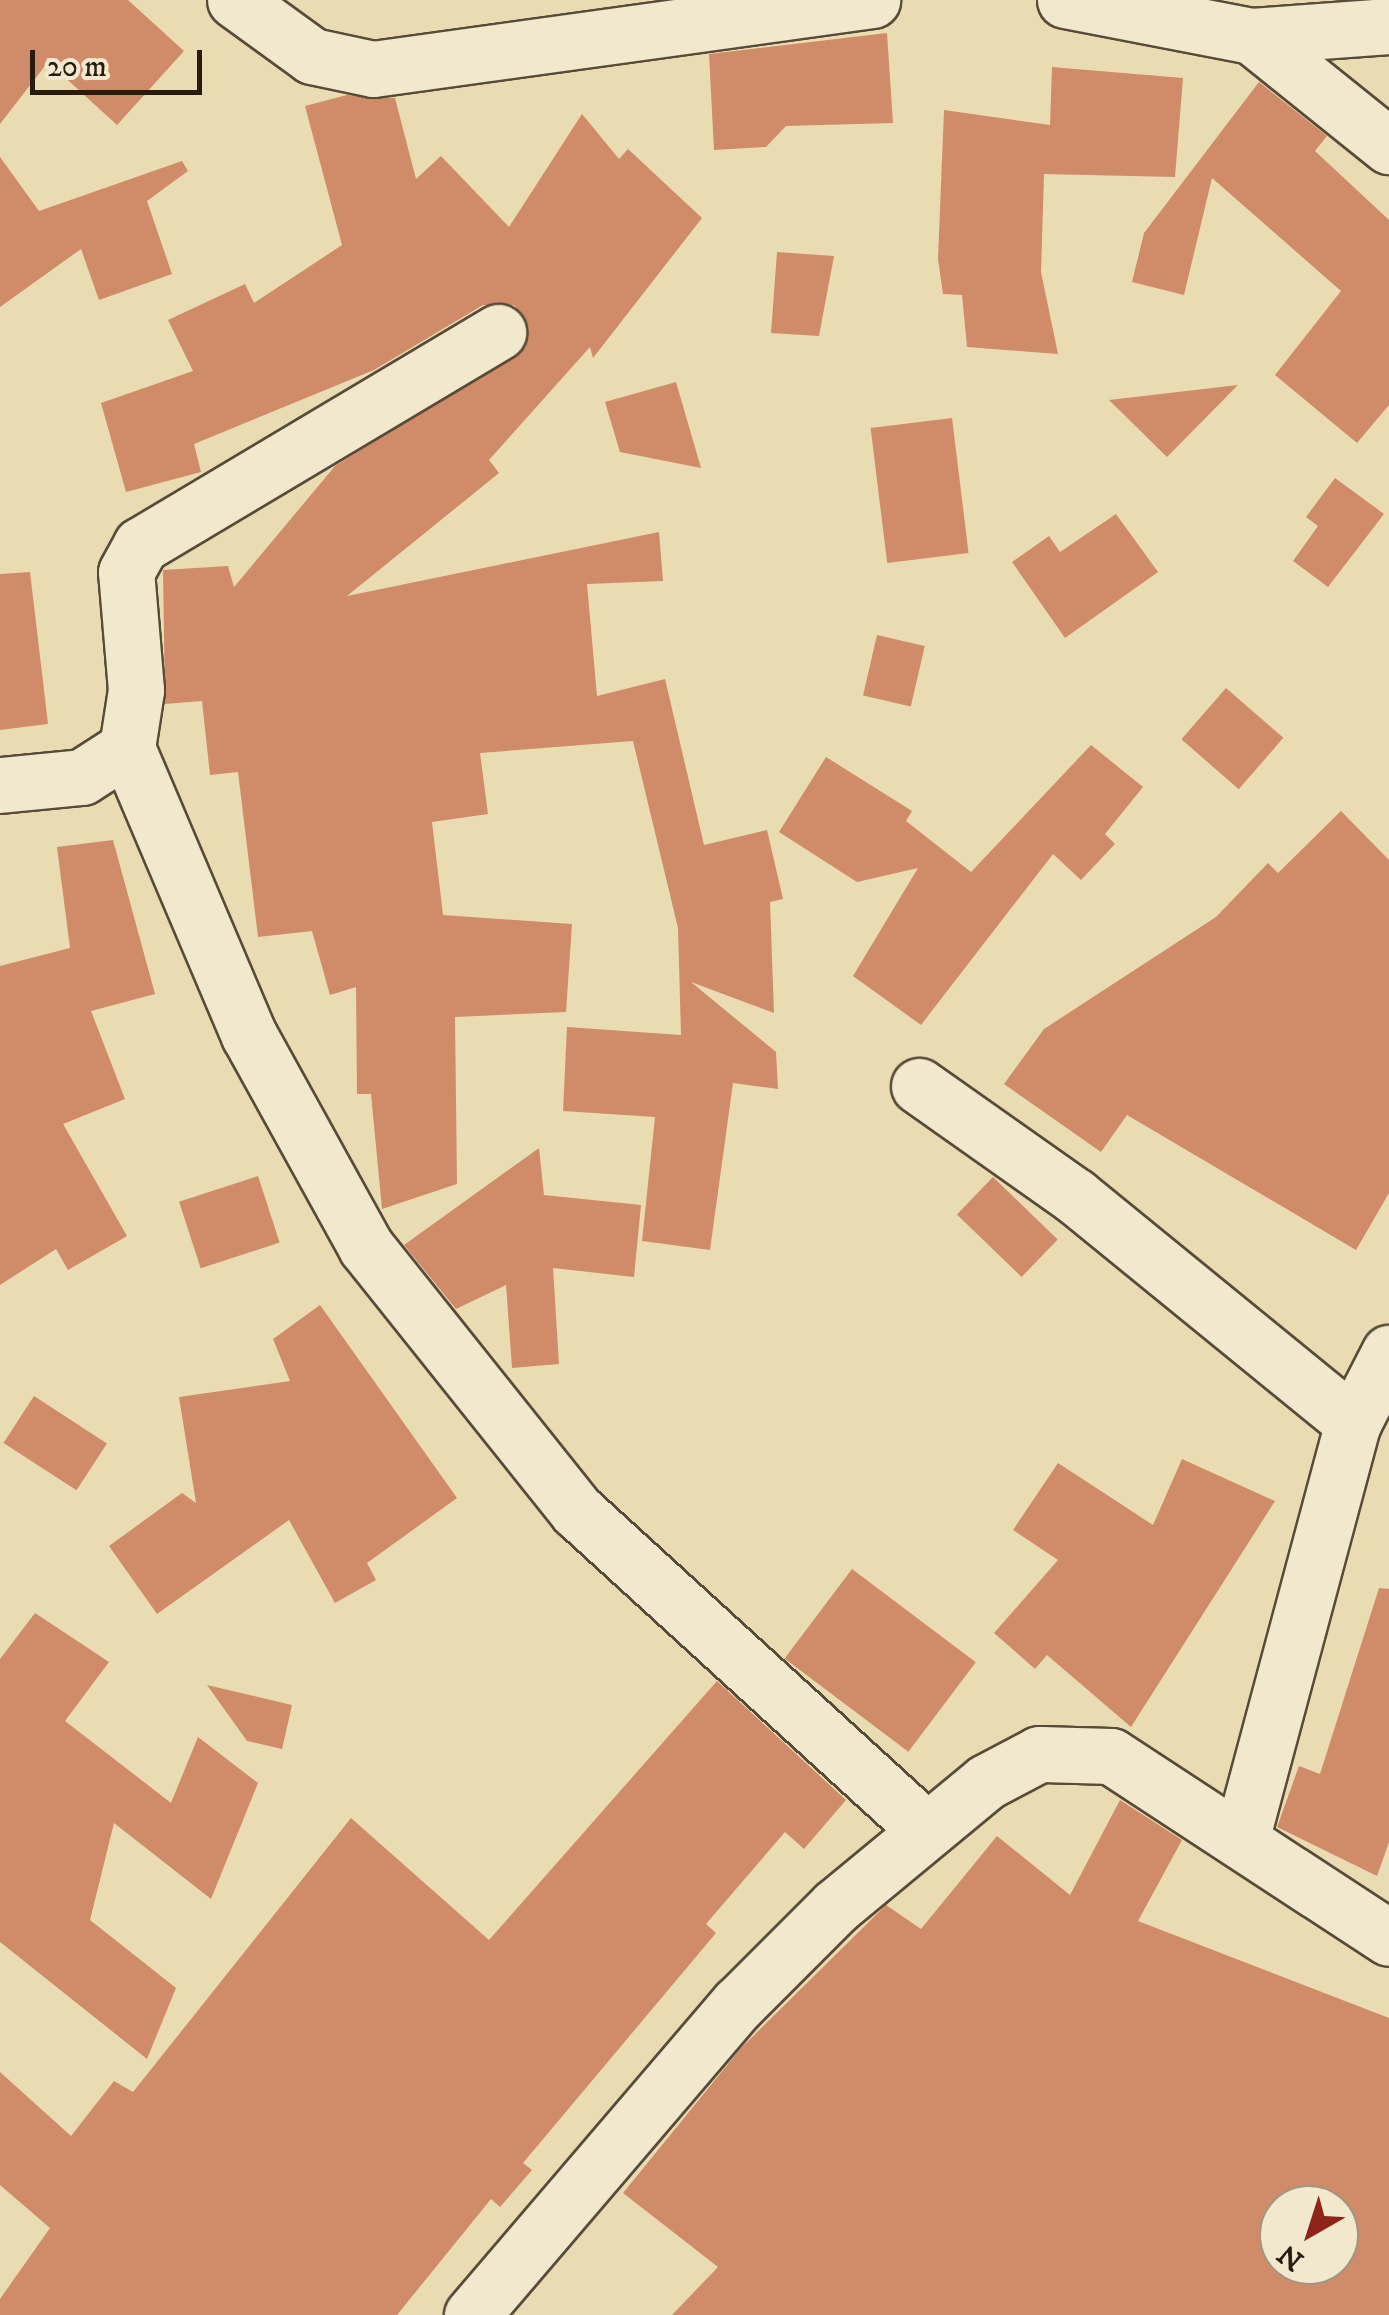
<!DOCTYPE html>
<style>
body{margin:0}
#map{position:relative;width:1389px;height:2315px;overflow:hidden;background:#e9dcb3;font-family:"IM FELL DW Pica",serif}
div>[style]{position:absolute}
.building>*{inset:0;background:#d08b69;transform-origin:0 0}
.roads{filter:drop-shadow(2px 0 #584b39) drop-shadow(-2px 0 #584b39) drop-shadow(0 2px #584b39) drop-shadow(0 -2px #584b39)}
.minor>*{height:55px;margin:-27.5px;padding:0 27.5px;transform-origin:27.5px;border-radius:27.5px;background:#f1e8ce}
span{translate:-50% -50%;white-space:nowrap;text-align:center;line-height:1.15;-webkit-text-stroke:8px #f1e8ce;paint-order:stroke}
.north{position:absolute;left:1259px;top:2185px;width:100px;height:100px;box-sizing:border-box;background:#f1e8ce;border:2px solid #a19682;border-radius:50%;rotate:219deg;font-size:28px;font-weight:700;line-height:40px;text-align:center;color:#281b10}
.north::after{content:'';display:block;margin:auto;width:35px;height:45px;background:#8f2418;clip-path:polygon(50% 0,100% 100%,50% 72%,0 100%)}
.scale{position:absolute;left:30px;top:50px;width:172px;height:45px;box-sizing:border-box;border:5px solid #281b10;border-top:0;padding-left:12px;font-size:30px;line-height:35px;white-space:nowrap;color:#281b10;-webkit-text-stroke:8px #f1e8ce;paint-order:stroke}
</style>
<div id="map">
<div class="building">
<div style="clip-path:polygon(0 0,128px 0,184px 51px,117px 125px,48px 62px,0 124px)"></div>
<div style="clip-path:polygon(887px 33px,893px 123px,786px 126px,766px 147px,714px 150px,709px 54px)"></div>
<div style="clip-path:polygon(1052px 67px,1183px 78px,1175px 177px,1044px 174px,1041px 272px,1058px 354px,967px 347px,962px 295px,943px 294px,938px 259px,944px 110px,1050px 125px)"></div>
<div style="clip-path:polygon(1259px 82px,1327px 136px,1315px 151px,1389px 220px,1389px 405px,1357px 443px,1275px 375px,1341px 291px,1212px 178px,1184px 295px,1132px 282px,1144px 233px)"></div>
<div style="clip-path:polygon(347px 95px,395px 98px,416px 179px,441px 156px,509px 227px,582px 114px,619px 159px,628px 149px,702px 218px,593px 358px,590px 347px,489px 460px,499px 473px,347px 596px,659px 532px,663px 581px,587px 584px,597px 696px,665px 679px,704px 845px,767px 830px,783px 899px,770px 902px,774px 1013px,691px 982px,776px 1052px,778px 1089px,733px 1083px,710px 1250px,642px 1241px,655px 1117px,563px 1111px,567px 1027px,681px 1035px,678px 928px,633px 741px,480px 753px,488px 814px,432px 822px,443px 915px,572px 924px,566px 1012px,455px 1017px,457px 1184px,382px 1209px,371px 1094px,357px 1094px,356px 987px,330px 995px,312px 931px,258px 937px,238px 772px,210px 775px,202px 701px,165px 704px,163px 570px,228px 566px,234px 587px,335px 466px,526px 346px,525px 317px,514px 305px,483px 305px,374px 370px,194px 444px,201px 472px,126px 492px,101px 403px,193px 371px,168px 320px,245px 284px,254px 303px,342px 245px,305px 106px)"></div>
<div style="clip-path:polygon(0 157px,39px 211px,182px 161px,188px 171px,147px 201px,172px 274px,99px 300px,81px 249px,0 307px)"></div>
<div style="clip-path:polygon(777px 252px,834px 256px,819px 336px,771px 333px)"></div>
<div style="clip-path:polygon(676px 382px,701px 468px,620px 452px,605px 402px)"></div>
<div style="clip-path:polygon(1238px 385px,1167px 457px,1109px 400px)"></div>
<div style="left:952px;top:418px;width:136px;height:82px;rotate:83deg"></div>
<div style="clip-path:polygon(1335px 478px,1384px 514px,1328px 587px,1293px 561px,1318px 526px,1306px 517px)"></div>
<div style="clip-path:polygon(1116px 514px,1158px 572px,1065px 638px,1012px 562px,1049px 536px,1060px 552px)"></div>
<div style="clip-path:polygon(30px 572px,48px 724px,0 730px,0 574px)"></div>
<div style="left:877px;top:635px;width:49px;height:62px;rotate:13deg"></div>
<div style="left:1226px;top:688px;width:76px;height:68px;rotate:41deg"></div>
<div style="clip-path:polygon(1091px 745px,1143px 787px,1105px 834px,1115px 844px,1081px 880px,1053px 854px,921px 1025px,853px 976px,918px 868px,857px 882px,779px 832px,826px 757px,912px 811px,906px 821px,971px 872px)"></div>
<div style="clip-path:polygon(1341px 811px,1389px 860px,1389px 1193px,1356px 1250px,1127px 1115px,1101px 1152px,1004px 1084px,1044px 1029px,1216px 917px,1268px 863px,1278px 873px)"></div>
<div style="clip-path:polygon(113px 840px,155px 994px,91px 1011px,125px 1099px,63px 1124px,127px 1236px,68px 1270px,56px 1249px,0 1285px,0 966px,70px 948px,57px 847px)"></div>
<div style="clip-path:polygon(539px 1148px,544px 1195px,641px 1205px,634px 1277px,553px 1268px,559px 1364px,512px 1368px,506px 1285px,456px 1309px,404px 1245px)"></div>
<div style="left:258px;top:1176px;width:70px;height:83px;rotate:72deg"></div>
<div style="left:993px;top:1177px;width:90px;height:52px;rotate:44deg"></div>
<div style="clip-path:polygon(320px 1305px,457px 1498px,367px 1563px,376px 1580px,335px 1603px,289px 1520px,157px 1614px,109px 1546px,182px 1493px,196px 1503px,179px 1397px,290px 1381px,273px 1339px)"></div>
<div style="left:34px;top:1396px;width:87px;height:56px;rotate:33deg"></div>
<div style="clip-path:polygon(1182px 1459px,1275px 1501px,1131px 1727px,1047px 1655px,1035px 1669px,994px 1633px,1058px 1560px,1013px 1530px,1058px 1463px,1153px 1525px)"></div>
<div style="left:852px;top:1569px;width:155px;height:112px;rotate:37deg"></div>
<div style="clip-path:polygon(1379px 1588px,1389px 1589px,1389px 1842px,1377px 1876px,1277px 1827px,1299px 1766px,1320px 1774px)"></div>
<div style="clip-path:polygon(35px 1613px,109px 1662px,65px 1721px,171px 1803px,198px 1737px,258px 1783px,211px 1899px,114px 1823px,90px 1920px,176px 1988px,147px 2059px,0 1942px,0 1659px)"></div>
<div style="clip-path:polygon(717px 1681px,846px 1800px,804px 1849px,785px 1832px,706px 1924px,716px 1933px,523px 2163px,532px 2170px,500px 2207px,491px 2199px,397px 2315px,0 2315px,0 2299px,50px 2228px,0 2185px,0 2072px,71px 2136px,114px 2081px,133px 2092px,351px 1818px,489px 1940px)"></div>
<div style="clip-path:polygon(207px 1685px,292px 1705px,282px 1749px,247px 1741px)"></div>
<div style="clip-path:polygon(evenodd,1120px 1800px,1182px 1840px,1138px 1921px,1389px 2018px,1389px 2315px,672px 2315px,718px 2267px,623px 2193px,741px 2048px,886px 1905px,921px 1929px,997px 1836px,1070px 1895px,1120px 1800px,1279px 2205px,1339px 2205px,1339px 2265px,1279px 2265px,1279px 2205px)"></div>
</div>
<div class="roads">
<div class="minor">
<div style="left:235px;top:0;width:95px;rotate:36deg"></div>
<div style="left:312px;top:56px;width:62px;rotate:12deg"></div>
<div style="left:373px;top:69px;width:504px;rotate:-7.87deg"></div>
<div style="left:1065px;top:0;width:190px;rotate:10.9deg"></div>
<div style="left:1252px;top:36px;width:137px;rotate:-4.2deg"></div>
<div style="left:1252px;top:36px;width:176px;rotate:38.8deg"></div>
<div style="left:127px;top:748px;width:312px;rotate:67deg"></div>
<div style="left:249px;top:1035px;width:242px;rotate:61.1deg"></div>
<div style="left:366px;top:1247px;width:338px;rotate:51.4deg"></div>
<div style="left:577px;top:1511px;width:473px;rotate:42.4deg"></div>
<div style="left:0;top:785px;width:82px;rotate:-5.6deg"></div>
<div style="left:82px;top:777px;width:54px;rotate:-32.8deg"></div>
<div style="left:127px;top:748px;width:59px;rotate:-81.2deg"></div>
<div style="left:136px;top:690px;width:118px;rotate:-94.8deg"></div>
<div style="left:126px;top:572px;width:31px;rotate:-61deg"></div>
<div style="left:141px;top:545px;width:416px;rotate:-30.8deg"></div>
<div style="left:919px;top:1086px;width:191px;rotate:35.2deg"></div>
<div style="left:1075px;top:1196px;width:359px;rotate:39.2deg"></div>
<div style="left:1242px;top:1836px;width:428px;rotate:-75deg"></div>
<div style="left:1353px;top:1423px;width:79px;rotate:-62.8deg"></div>
<div style="left:472px;top:2315px;width:409px;rotate:-49.5deg"></div>
<div style="left:738px;top:2004px;width:137px;rotate:-45deg"></div>
<div style="left:835px;top:1907px;width:196px;rotate:-39.6deg"></div>
<div style="left:986px;top:1782px;width:60px;rotate:-27.8deg"></div>
<div style="left:1039px;top:1754px;width:72px;rotate:1.6deg"></div>
<div style="left:1111px;top:1756px;width:332px;rotate:33.2deg"></div>
</div>
</div>
<div class="north">N</div>
<div class="scale">20 m</div>
</div>
